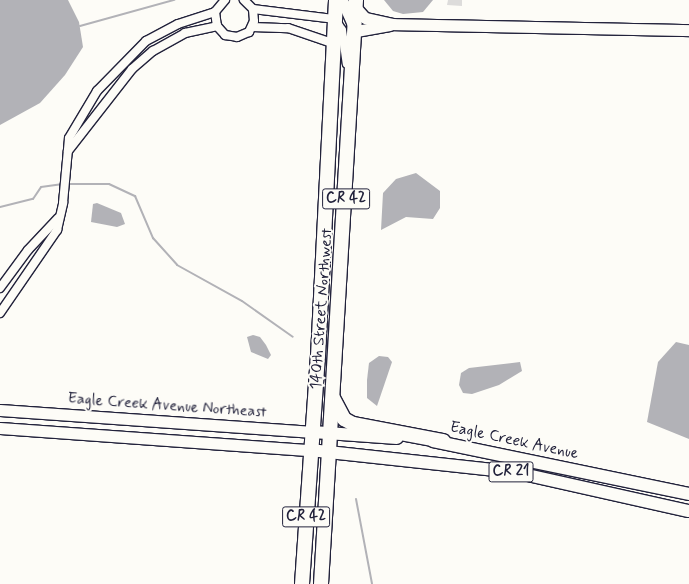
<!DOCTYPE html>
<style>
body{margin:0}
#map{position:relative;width:689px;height:584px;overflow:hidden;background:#fdfcf7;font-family:Mynerve,sans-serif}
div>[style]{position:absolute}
.green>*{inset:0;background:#dddcdb}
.water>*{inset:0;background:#b2b2b7}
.stream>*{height:2px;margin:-1px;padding:0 1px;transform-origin:1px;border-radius:1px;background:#b2b2b7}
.roads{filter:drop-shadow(1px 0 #22223b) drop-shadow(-1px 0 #22223b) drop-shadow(0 1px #22223b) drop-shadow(0 -1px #22223b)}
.street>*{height:8px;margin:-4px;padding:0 4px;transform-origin:4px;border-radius:4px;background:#fdfcf7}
.secondary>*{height:11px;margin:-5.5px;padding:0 5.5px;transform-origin:5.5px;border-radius:5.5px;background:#fdfcf7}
.primary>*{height:12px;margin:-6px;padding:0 6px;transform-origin:6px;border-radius:6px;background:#fdfcf7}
.highway>*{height:14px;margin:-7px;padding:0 7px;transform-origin:7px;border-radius:7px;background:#fdfcf7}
span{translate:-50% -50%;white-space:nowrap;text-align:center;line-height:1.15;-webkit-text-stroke:4px #fdfcf7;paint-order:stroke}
.shield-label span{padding:1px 3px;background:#fdfcf7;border:1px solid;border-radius:3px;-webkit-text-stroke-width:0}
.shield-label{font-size:15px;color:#22223b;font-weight:700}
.street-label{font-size:16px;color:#22223b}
</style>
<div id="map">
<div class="green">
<div style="clip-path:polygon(448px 0,462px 0,462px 6px,447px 5px)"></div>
</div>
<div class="water">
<div style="clip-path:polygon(0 0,68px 0,79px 22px,83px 47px,65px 75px,40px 103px,0 125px)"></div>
<div style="clip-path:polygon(384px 0,433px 0,423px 12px,403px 14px,393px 11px)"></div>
<div style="clip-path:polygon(416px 173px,440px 191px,440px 208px,433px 219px,406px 217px,381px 230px,383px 193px,396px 179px)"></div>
<div style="clip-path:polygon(97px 203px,121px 213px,125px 224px,117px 227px,91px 222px,93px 204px)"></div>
<div style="clip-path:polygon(253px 335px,260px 337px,266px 345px,271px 355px,268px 359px,251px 352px,247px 337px)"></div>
<div style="clip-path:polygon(676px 342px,689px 345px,689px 439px,647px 422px,658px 362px)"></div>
<div style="clip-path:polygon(379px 356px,388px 357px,392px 362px,377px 406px,367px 398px,367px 380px,369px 363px)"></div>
<div style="clip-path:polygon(520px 362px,522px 371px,499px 385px,472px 394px,463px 393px,459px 385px,461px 373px,469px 368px)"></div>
</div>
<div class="stream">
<div style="left:80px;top:26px;width:98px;rotate:-15.5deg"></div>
<div style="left:68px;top:184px;width:41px"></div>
<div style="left:109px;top:184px;width:29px;rotate:25deg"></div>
<div style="left:135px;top:196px;width:46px;rotate:66.8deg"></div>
<div style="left:153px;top:238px;width:36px;rotate:48deg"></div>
<div style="left:177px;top:265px;width:74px;rotate:29deg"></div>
<div style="left:242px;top:301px;width:62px;rotate:35.2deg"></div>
<div style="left:0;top:207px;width:34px;rotate:-14deg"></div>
<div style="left:33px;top:199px;width:14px;rotate:-56deg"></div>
<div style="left:41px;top:187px;width:22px;rotate:-8deg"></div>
<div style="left:356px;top:499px;width:86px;rotate:79.3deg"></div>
</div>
<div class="roads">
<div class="street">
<div style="left:225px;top:0;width:16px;rotate:130deg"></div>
<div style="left:215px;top:12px;width:14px;rotate:82deg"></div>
<div style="left:217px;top:26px;width:12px;rotate:48deg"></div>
<div style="left:225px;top:35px;width:12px;rotate:9deg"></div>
<div style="left:237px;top:37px;width:13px;rotate:-23deg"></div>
<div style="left:249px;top:32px;width:12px;rotate:-66deg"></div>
<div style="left:254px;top:21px;width:12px;rotate:-95deg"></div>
<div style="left:253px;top:9px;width:13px;rotate:-135deg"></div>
<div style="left:253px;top:9px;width:83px;rotate:7deg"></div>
<div style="left:335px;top:19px;width:13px;rotate:58deg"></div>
<div style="left:342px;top:30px;width:34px;rotate:82deg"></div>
<div style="left:252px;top:27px;width:36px;rotate:2deg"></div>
<div style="left:288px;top:28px;width:50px;rotate:18.8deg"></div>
<div style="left:68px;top:151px;width:104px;rotate:-52deg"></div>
<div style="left:132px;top:69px;width:28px;rotate:-41deg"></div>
<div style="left:153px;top:51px;width:37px;rotate:-29deg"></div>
<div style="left:185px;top:33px;width:33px;rotate:-12deg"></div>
<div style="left:0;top:288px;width:47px;rotate:-53.6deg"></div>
<div style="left:28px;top:250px;width:44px;rotate:-46.8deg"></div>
<div style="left:0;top:313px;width:101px;rotate:-55.5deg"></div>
<div style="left:57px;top:230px;width:28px;rotate:-77deg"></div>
<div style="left:63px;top:203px;width:65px;rotate:-84.7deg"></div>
<div style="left:69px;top:138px;width:55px;rotate:-59.2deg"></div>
<div style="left:97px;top:91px;width:70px;rotate:-45.6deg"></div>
<div style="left:146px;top:41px;width:36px;rotate:-28deg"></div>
<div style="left:178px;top:24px;width:39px;rotate:-18deg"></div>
</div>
<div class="secondary">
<div style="left:342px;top:0;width:34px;rotate:66deg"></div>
<div style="left:356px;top:31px;width:34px;rotate:-10deg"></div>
<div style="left:356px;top:8px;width:13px;rotate:48deg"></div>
<div style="left:365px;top:18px;width:29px;rotate:12deg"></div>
<div style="left:393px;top:24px;width:296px;rotate:1.2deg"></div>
<div style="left:0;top:410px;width:314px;rotate:4deg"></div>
<div style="left:0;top:428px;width:311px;rotate:4.1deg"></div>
</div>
<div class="primary">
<div style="left:313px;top:432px;width:84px;rotate:4.1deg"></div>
<div style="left:433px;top:441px;width:261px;rotate:11.7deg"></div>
<div style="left:310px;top:450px;width:205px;rotate:6.2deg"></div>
<div style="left:514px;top:472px;width:179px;rotate:12.6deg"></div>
</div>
<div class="highway">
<div style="left:333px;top:398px;width:24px;rotate:62deg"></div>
<div style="left:344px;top:419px;width:10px;rotate:29deg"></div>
<div style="left:353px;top:424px;width:92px;rotate:10.7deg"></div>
<div style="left:302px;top:584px;width:229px;rotate:-86deg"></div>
<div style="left:318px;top:356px;width:356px;rotate:-87.1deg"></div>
<div style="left:321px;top:584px;width:585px;rotate:-86.57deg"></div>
</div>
</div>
<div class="shield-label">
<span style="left:346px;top:199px">CR 42</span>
<span style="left:511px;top:472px">CR 21</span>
<span style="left:306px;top:517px">CR 42</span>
</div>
<div class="street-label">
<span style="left:322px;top:309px;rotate:-86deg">140th Street Northwest</span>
<span style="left:167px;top:406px;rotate:4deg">Eagle Creek Avenue Northeast</span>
<span style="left:514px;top:441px;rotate:12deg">Eagle Creek Avenue</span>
</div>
</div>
